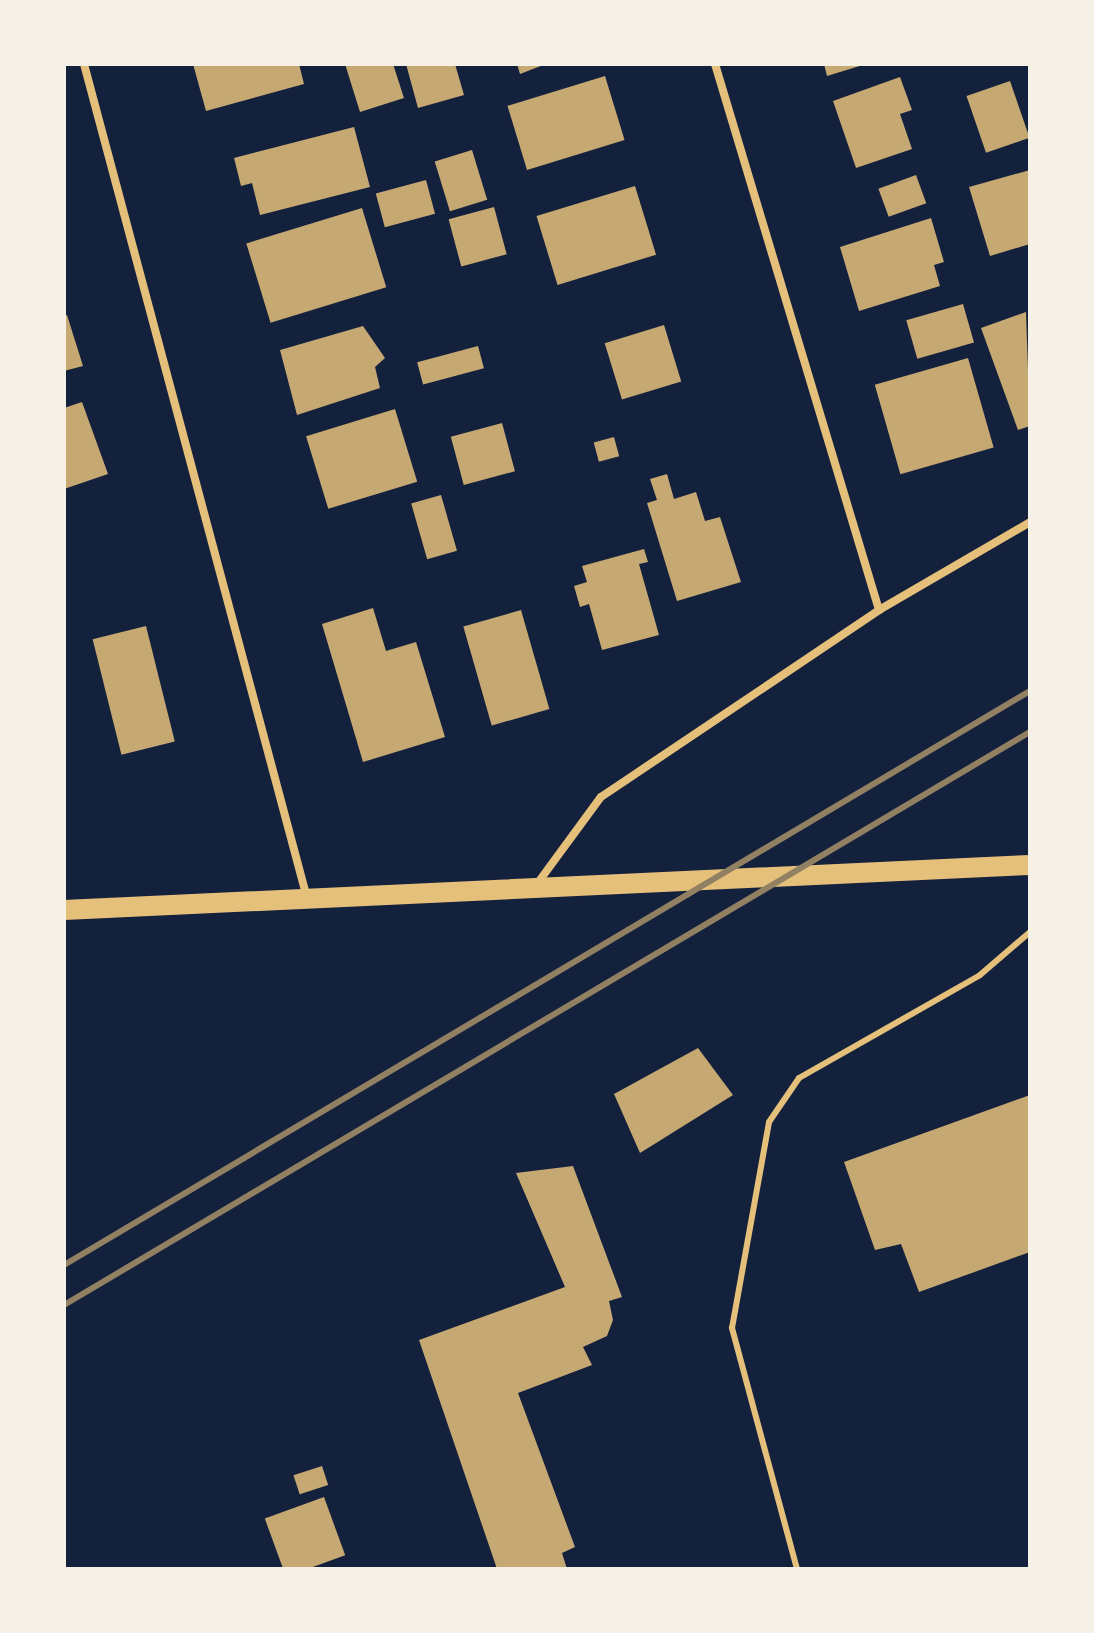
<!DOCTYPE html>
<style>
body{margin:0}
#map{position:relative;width:1094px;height:1633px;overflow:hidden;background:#14213d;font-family:"Public Sans",sans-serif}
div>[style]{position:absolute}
.building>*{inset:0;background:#c6a872;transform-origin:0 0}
.service>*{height:6px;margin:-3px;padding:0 3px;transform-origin:3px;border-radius:3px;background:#e5c07b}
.minor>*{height:8px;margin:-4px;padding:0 4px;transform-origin:4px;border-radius:4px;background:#e5c07b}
.primary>*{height:20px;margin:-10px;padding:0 10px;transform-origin:10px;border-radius:10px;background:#e5c07b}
.rail>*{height:6px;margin:-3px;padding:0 3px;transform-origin:3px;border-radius:3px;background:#918062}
span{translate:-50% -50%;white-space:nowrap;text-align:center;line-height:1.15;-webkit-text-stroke:8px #f6f1e7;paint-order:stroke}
.frame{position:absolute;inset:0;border:66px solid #f6f1e7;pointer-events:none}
</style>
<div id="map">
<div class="building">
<div style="clip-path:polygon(193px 64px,299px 64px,304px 84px,206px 111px)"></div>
<div style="clip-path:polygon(345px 64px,393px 64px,404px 98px,360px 112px)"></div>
<div style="clip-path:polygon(406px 64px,455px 64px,464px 95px,418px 108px)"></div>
<div style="clip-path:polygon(517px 64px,546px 64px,520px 74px)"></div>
<div style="clip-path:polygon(824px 64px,863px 64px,863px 65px,827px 76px)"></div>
<div style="left:605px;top:76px;width:67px;height:102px;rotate:73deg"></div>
<div style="clip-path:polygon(900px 77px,912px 110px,900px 114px,912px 149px,856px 168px,833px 101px)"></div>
<div style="left:1010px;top:81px;width:60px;height:46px;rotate:71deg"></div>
<div style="clip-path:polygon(354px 127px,370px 187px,260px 215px,252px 183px,241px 186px,234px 158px)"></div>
<div style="left:472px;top:150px;width:52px;height:39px;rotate:73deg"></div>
<div style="clip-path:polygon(1030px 170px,1030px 244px,990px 256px,969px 187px)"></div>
<div style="left:916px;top:175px;width:30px;height:40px;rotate:70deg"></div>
<div style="left:426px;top:180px;width:35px;height:52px;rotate:75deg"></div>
<div style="left:635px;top:186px;width:72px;height:103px;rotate:73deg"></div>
<div style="left:494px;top:207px;width:49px;height:47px;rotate:75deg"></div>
<div style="left:362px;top:208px;width:83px;height:121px;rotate:73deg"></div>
<div style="clip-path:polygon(931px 218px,944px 262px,934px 265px,940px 286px,859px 311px,840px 247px)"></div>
<div style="left:963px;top:304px;width:40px;height:59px;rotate:74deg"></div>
<div style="clip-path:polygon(1026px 312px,1030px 426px,1018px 430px,981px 328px)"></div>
<div style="clip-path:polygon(67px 315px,83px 366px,64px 371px,64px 316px)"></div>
<div style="left:664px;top:325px;width:59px;height:62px;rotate:73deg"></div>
<div style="clip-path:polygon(363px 326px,385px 358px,375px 367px,380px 388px,297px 415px,280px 350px)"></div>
<div style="left:478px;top:346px;width:23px;height:63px;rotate:75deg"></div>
<div style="left:968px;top:358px;width:93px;height:97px;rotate:74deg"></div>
<div style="clip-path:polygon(82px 402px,108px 474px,64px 489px,64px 408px)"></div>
<div style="left:395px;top:409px;width:76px;height:93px;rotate:73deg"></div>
<div style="left:502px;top:423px;width:50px;height:53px;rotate:75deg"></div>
<div style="left:614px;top:437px;width:20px;height:21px;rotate:75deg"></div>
<div style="clip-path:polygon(667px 474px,674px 499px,696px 492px,705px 521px,720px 517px,741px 582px,677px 601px,647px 503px,657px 500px,650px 479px)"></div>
<div style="left:441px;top:495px;width:58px;height:31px;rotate:74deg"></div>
<div style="clip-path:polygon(644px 549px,648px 562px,639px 564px,659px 635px,602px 650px,589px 604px,580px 607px,574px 586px,587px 582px,582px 566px)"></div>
<div style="clip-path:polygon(373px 608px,386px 651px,416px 642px,445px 737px,363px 762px,322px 624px)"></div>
<div style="left:521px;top:610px;width:103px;height:60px;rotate:74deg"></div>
<div style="left:146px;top:626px;width:119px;height:55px;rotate:76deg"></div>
<div style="clip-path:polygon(698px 1048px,733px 1095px,640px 1153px,614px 1094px)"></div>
<div style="clip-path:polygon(1030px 1095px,1030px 1252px,919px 1292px,901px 1244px,875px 1250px,844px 1162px)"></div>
<div style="clip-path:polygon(573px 1166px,622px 1297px,609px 1301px,613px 1320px,607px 1336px,583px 1347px,592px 1365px,518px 1393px,575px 1547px,562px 1553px,567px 1569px,497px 1569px,419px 1340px,565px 1287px,516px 1173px)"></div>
<div style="left:322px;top:1466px;width:20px;height:30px;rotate:72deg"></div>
<div style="left:324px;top:1497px;width:62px;height:63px;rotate:70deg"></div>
</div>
<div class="service">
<div style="left:797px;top:1569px;width:250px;rotate:-105.1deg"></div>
<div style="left:732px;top:1328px;width:209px;rotate:-79.8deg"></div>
<div style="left:769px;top:1122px;width:53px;rotate:-55.7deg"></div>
<div style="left:799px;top:1078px;width:208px;rotate:-29.6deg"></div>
<div style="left:980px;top:975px;width:66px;rotate:-40.7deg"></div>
</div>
<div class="minor">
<div style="left:84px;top:64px;width:863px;rotate:75.03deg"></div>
<div style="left:715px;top:64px;width:570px;rotate:73.28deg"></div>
<div style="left:537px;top:884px;width:108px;rotate:-53.7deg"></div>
<div style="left:601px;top:797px;width:335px;rotate:-33.9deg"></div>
<div style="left:879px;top:610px;width:175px;rotate:-30.2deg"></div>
</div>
<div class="primary">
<div style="left:64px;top:910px;width:967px;rotate:-2.67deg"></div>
</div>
<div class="rail">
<div style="left:64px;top:1265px;width:1124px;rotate:-30.72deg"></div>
<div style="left:64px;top:1305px;width:1123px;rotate:-30.68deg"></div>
</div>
<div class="frame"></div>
</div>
